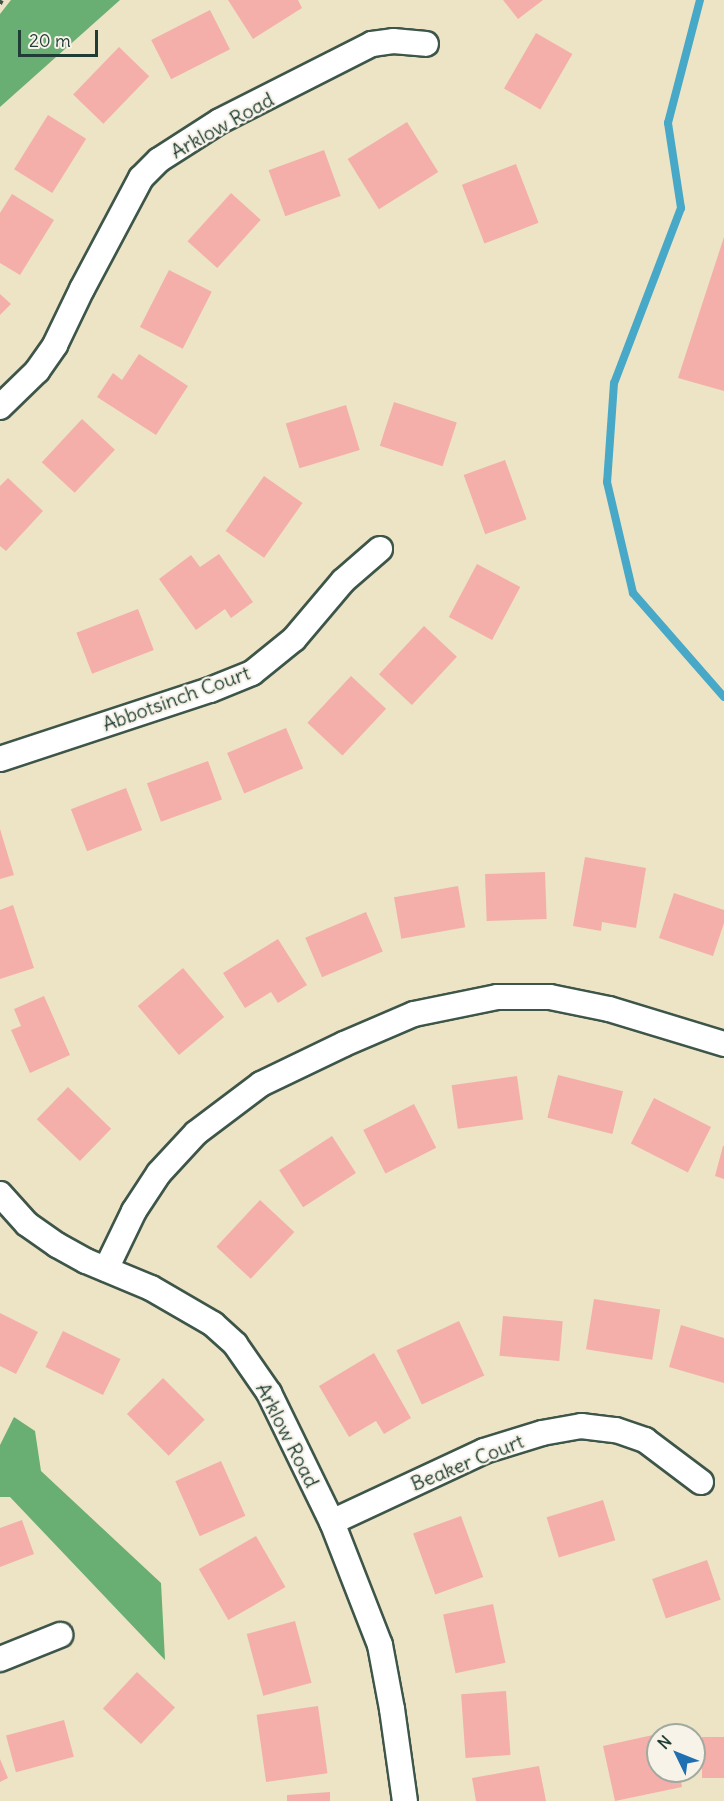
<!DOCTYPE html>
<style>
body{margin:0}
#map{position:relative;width:724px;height:1801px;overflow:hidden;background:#ede4c5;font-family:Delius,sans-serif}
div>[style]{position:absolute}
.forest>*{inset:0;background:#69ae73}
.stream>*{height:8px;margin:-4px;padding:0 4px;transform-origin:4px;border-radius:4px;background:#47a8c7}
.building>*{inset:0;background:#f4afab;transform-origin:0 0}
.path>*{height:4px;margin-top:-2px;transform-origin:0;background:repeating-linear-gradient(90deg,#3e564a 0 4.5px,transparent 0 9px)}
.roads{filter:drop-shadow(2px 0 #3e564a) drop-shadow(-2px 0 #3e564a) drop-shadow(0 2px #3e564a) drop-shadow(0 -2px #3e564a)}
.street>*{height:24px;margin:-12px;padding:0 12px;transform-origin:12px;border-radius:12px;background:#fff}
span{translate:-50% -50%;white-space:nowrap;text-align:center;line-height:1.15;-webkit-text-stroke:4.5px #f7f3e8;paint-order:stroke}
.street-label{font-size:20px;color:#1f3d34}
.north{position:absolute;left:646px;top:1723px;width:60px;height:60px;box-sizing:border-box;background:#f7f3e8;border:2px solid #a1aaa0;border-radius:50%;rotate:313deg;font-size:16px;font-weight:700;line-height:24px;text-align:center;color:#1f3d34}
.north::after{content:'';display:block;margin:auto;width:21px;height:27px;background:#1f6fb2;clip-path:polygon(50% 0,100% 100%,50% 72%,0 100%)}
.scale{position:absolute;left:18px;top:30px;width:80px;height:27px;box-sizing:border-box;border:3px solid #1f3d34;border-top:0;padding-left:8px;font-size:18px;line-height:21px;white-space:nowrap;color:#1f3d34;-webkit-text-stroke:4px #f7f3e8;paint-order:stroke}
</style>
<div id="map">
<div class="forest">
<div style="clip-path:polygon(11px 0,120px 0,0 107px,0 14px)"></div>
<div style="clip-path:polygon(14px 1417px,35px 1431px,41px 1471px,161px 1583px,165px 1660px,10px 1497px,0 1497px,0 1445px)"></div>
</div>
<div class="stream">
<div style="left:700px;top:0;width:127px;rotate:104.6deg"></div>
<div style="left:668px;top:123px;width:86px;rotate:81.3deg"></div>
<div style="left:681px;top:208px;width:187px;rotate:110.9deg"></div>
<div style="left:614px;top:383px;width:99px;rotate:94deg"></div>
<div style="left:607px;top:482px;width:114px;rotate:76.8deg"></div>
<div style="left:633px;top:593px;width:138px;rotate:48.8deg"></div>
</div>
<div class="building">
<div style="clip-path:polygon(228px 0,298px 0,302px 8px,253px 39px)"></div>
<div style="clip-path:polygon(503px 0,543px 0,518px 19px)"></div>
<div style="left:210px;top:10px;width:44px;height:66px;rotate:63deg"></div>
<div style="left:536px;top:33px;width:42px;height:64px;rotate:30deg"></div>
<div style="left:119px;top:47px;width:42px;height:66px;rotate:44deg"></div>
<div style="left:48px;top:115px;width:45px;height:64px;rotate:32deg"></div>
<div style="left:407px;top:122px;width:59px;height:70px;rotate:58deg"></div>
<div style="left:324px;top:150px;width:49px;height:59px;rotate:70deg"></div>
<div style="left:516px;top:164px;width:63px;height:58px;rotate:69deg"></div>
<div style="left:231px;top:193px;width:40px;height:65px;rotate:42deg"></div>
<div style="clip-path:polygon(12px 194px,54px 220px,20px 275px,0 263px,0 213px)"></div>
<div style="clip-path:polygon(724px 237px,724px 391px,678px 378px)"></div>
<div style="left:169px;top:270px;width:48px;height:64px;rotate:27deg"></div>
<div style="clip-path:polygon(0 294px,11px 304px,0 315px)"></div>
<div style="clip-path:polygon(139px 354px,188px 386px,156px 435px,97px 397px,113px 373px,122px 380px)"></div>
<div style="left:394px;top:402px;width:66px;height:46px;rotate:18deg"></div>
<div style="left:346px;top:405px;width:47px;height:63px;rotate:73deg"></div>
<div style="left:82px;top:419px;width:45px;height:59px;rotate:43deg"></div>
<div style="left:505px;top:460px;width:63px;height:44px;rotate:70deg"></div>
<div style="left:264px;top:476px;width:47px;height:67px;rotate:35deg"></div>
<div style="clip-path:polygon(8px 478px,43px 511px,6px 551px,0 546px,0 486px)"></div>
<div style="clip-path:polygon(219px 554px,253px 602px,231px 618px,225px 609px,196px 630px,159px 579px,191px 555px,200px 567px)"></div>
<div style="left:477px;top:564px;width:49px;height:60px;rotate:28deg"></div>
<div style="left:138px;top:609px;width:44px;height:66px;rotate:69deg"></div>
<div style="left:424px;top:626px;width:45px;height:66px;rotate:43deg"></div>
<div style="left:351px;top:676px;width:48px;height:64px;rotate:43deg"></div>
<div style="left:286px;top:728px;width:44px;height:64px;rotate:67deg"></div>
<div style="left:208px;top:761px;width:41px;height:65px;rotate:70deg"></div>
<div style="left:126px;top:788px;width:45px;height:59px;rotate:69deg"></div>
<div style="clip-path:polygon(0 829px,14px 875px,0 879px)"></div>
<div style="clip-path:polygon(585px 857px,646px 868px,636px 928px,602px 922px,601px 931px,573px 926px)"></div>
<div style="left:545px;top:872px;width:47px;height:60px;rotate:88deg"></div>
<div style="left:458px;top:886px;width:42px;height:65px;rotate:80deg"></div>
<div style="clip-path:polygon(674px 893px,724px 910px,724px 923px,713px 956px,659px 938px)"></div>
<div style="clip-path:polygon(13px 905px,34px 968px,0 979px,0 910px)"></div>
<div style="left:366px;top:912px;width:43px;height:66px;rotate:67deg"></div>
<div style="clip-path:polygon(278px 939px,307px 985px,278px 1003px,271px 992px,245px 1008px,223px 973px)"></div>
<div style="left:183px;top:968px;width:64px;height:59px;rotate:50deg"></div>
<div style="clip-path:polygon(44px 996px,70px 1055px,30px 1073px,11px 1030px,21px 1026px,14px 1009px)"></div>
<div style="left:558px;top:1075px;width:67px;height:44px;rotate:14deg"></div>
<div style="left:517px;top:1076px;width:44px;height:66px;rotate:82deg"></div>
<div style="left:68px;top:1087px;width:60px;height:45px;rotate:44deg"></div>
<div style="left:654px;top:1098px;width:64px;height:51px;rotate:27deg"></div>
<div style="left:414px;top:1104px;width:49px;height:57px;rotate:63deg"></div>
<div style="left:332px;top:1136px;width:44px;height:63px;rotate:57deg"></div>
<div style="clip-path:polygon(723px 1146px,724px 1146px,724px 1179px,715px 1176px)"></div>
<div style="left:260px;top:1200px;width:47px;height:64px;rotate:43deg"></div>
<div style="left:594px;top:1299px;width:67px;height:51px;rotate:9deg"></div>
<div style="clip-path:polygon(0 1313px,38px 1332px,16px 1374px,0 1366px)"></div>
<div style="left:503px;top:1316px;width:60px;height:40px;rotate:5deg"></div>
<div style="left:459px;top:1321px;width:60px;height:69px;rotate:65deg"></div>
<div style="clip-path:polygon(681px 1325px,724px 1338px,724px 1383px,669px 1367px)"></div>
<div style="left:63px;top:1331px;width:64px;height:40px;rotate:26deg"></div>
<div style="clip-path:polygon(374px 1353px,411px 1418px,384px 1434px,376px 1421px,349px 1437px,319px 1386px)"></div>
<div style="left:163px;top:1378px;width:59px;height:51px;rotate:45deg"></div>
<div style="left:221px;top:1461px;width:60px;height:50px;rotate:66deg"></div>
<div style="left:603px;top:1500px;width:42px;height:59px;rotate:73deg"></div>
<div style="left:461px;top:1516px;width:65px;height:51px;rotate:70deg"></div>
<div style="clip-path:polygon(22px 1520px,34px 1554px,0 1567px,0 1528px)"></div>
<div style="left:256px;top:1536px;width:59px;height:66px;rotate:60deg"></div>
<div style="left:707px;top:1560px;width:42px;height:58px;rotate:71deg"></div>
<div style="left:493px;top:1604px;width:60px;height:51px;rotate:78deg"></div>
<div style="left:295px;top:1621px;width:64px;height:50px;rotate:75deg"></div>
<div style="left:137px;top:1672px;width:52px;height:50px;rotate:43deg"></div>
<div style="left:506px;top:1691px;width:64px;height:45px;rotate:86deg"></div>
<div style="left:318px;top:1706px;width:68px;height:62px;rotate:82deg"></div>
<div style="left:64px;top:1720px;width:38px;height:60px;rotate:75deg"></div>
<div style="clip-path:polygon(671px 1731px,671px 1735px,658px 1735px,658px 1771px,679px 1771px,682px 1787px,615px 1801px,603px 1746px)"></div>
<div style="left:702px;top:1737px;width:22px;height:41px"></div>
<div style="clip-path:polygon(0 1759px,8px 1778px,0 1782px)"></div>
<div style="clip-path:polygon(539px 1766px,546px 1801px,476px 1801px,472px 1778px)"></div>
<div style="clip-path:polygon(330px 1792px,330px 1801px,287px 1801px,287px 1795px)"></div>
</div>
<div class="path">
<div style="left:0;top:4px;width:4px;rotate:-63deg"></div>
</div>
<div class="roads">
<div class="street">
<div style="left:0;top:407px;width:52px;rotate:-44.2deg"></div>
<div style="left:37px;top:371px;width:32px;rotate:-55deg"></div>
<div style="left:55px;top:345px;width:62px;rotate:-64.3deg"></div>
<div style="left:82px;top:289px;width:126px;rotate:-62deg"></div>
<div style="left:141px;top:178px;width:25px;rotate:-45deg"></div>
<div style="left:159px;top:160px;width:72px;rotate:-32.6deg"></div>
<div style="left:220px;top:121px;width:170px;rotate:-26.9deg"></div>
<div style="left:372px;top:44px;width:21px;rotate:-8deg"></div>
<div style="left:393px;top:41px;width:33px;rotate:5deg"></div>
<div style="left:0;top:759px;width:221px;rotate:-18.2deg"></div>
<div style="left:210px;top:690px;width:45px;rotate:-22deg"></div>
<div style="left:252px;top:673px;width:54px;rotate:-39deg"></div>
<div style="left:294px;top:639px;width:76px;rotate:-49.8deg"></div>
<div style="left:343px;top:581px;width:49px;rotate:-40.9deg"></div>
<div style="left:0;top:1194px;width:40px;rotate:48deg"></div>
<div style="left:27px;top:1224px;width:37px;rotate:35deg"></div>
<div style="left:57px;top:1245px;width:33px;rotate:29deg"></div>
<div style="left:86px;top:1261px;width:70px;rotate:22.6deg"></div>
<div style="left:151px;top:1288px;width:72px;rotate:30.1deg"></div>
<div style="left:213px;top:1324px;width:30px;rotate:42deg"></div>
<div style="left:235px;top:1344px;width:60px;rotate:55.2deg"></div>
<div style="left:269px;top:1393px;width:144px;rotate:64deg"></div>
<div style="left:332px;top:1522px;width:132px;rotate:68.7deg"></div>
<div style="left:380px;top:1645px;width:65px;rotate:79.4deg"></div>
<div style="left:392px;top:1709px;width:93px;rotate:82deg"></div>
<div style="left:106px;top:1269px;width:64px;rotate:-64.2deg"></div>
<div style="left:134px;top:1211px;width:45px;rotate:-56.7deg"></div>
<div style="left:159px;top:1173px;width:54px;rotate:-47.2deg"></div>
<div style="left:196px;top:1133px;width:81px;rotate:-37deg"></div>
<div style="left:261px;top:1084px;width:92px;rotate:-25.7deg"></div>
<div style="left:344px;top:1044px;width:76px;rotate:-23.2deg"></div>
<div style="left:414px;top:1014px;width:85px;rotate:-11.6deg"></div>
<div style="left:497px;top:997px;width:53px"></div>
<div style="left:550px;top:997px;width:60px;rotate:11.5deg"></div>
<div style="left:609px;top:1009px;width:120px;rotate:16.9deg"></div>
<div style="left:332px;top:1522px;width:168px;rotate:-25deg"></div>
<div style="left:484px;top:1451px;width:61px;rotate:-17.2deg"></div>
<div style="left:542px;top:1433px;width:40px;rotate:-10deg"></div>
<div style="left:581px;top:1426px;width:35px;rotate:7deg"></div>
<div style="left:616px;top:1430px;width:31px;rotate:19deg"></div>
<div style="left:645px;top:1440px;width:70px;rotate:36.9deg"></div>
<div style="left:0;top:1659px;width:65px;rotate:-21.8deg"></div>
</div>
</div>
<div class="street-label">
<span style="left:222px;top:125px;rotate:-29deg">Arklow Road</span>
<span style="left:176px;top:698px;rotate:-20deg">Abbotsinch Court</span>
<span style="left:288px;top:1435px;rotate:63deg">Arklow Road</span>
<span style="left:467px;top:1462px;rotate:-22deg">Beaker Court</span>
</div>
<div class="north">N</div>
<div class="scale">20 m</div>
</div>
